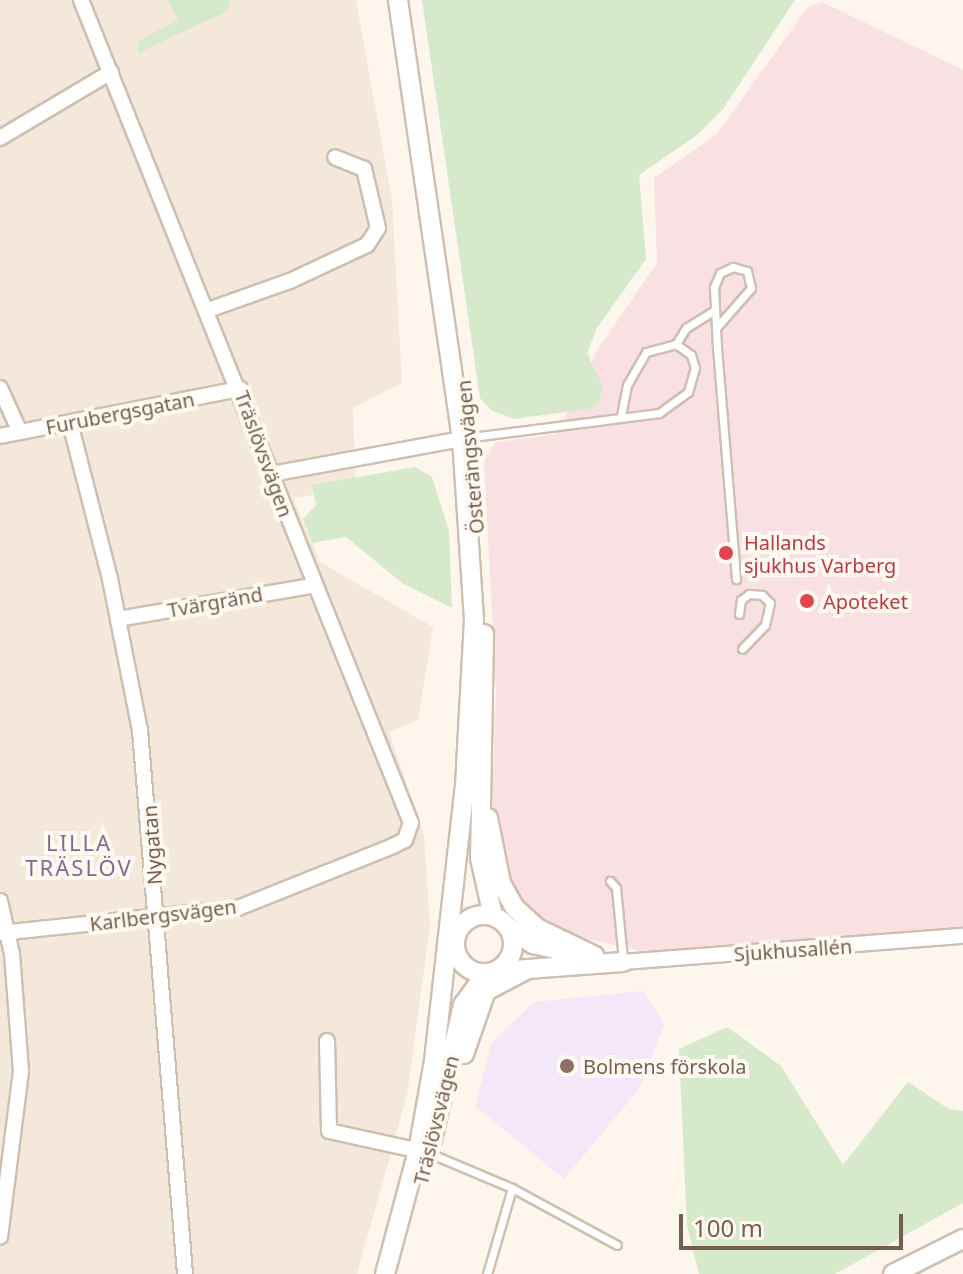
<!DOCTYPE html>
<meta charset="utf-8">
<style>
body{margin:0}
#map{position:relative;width:963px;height:1274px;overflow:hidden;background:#fcf6ec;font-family:"Noto Sans",sans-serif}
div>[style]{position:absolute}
.residential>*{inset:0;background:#f3e8da}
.education>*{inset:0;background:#f3e8f8}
.medical>*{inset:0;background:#f9e0e2}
.green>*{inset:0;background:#d6e9ca}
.roads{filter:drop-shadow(2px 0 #cebfb1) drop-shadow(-2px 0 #cebfb1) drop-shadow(0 2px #cebfb1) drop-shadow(0 -2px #cebfb1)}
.service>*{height:7px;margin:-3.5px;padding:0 3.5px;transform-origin:3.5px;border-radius:3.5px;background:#fff}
.minor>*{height:14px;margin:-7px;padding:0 7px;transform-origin:7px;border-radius:7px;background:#fff}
.tertiary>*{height:18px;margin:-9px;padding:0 9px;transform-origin:9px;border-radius:9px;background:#fff}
.tertiary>.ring{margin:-9px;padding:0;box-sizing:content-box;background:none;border:18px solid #fff;border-radius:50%}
.dots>*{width:22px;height:22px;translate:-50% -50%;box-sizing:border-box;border:4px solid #fefaf2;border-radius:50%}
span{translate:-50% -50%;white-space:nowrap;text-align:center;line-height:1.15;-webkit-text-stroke:8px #fefaf2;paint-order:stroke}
.street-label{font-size:20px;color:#765e4f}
.health-label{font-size:20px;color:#be3a42}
.left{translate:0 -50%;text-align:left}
.education-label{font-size:20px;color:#785e54}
.neighbourhood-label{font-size:22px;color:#856791;letter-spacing:2px}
.scale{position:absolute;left:679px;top:1214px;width:224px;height:36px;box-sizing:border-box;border:4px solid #765e4f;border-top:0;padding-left:10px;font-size:24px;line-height:28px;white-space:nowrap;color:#765e4f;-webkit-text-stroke:6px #fefaf2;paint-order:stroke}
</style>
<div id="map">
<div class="residential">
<div style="clip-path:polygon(0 0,356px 0,392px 200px,402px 383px,353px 408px,356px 488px,293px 498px,320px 562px,433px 627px,418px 720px,389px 732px,424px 835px,430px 926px,407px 1095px,357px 1274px,0 1274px)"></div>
</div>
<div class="education">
<div style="clip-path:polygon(643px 991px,664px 1024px,639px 1089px,564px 1179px,475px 1106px,492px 1042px,534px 1002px)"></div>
</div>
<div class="medical">
<div style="clip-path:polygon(822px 2px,963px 70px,963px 928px,647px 952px,563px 934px,538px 923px,507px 886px,492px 807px,496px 693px,484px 459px,496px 442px,557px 434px,596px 352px,657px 263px,654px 178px,716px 135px,808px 7px)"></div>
</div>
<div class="green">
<div style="clip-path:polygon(168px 0,230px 0,227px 11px,138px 53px,139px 41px,178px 20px)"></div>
<div style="clip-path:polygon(422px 0,795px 0,723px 109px,697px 135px,639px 175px,646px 259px,597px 328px,587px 353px,603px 387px,598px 404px,588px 409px,514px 419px,491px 410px,480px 398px)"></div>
<div style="clip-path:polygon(415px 467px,432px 477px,449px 531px,452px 608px,402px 583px,346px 537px,312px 543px,303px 519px,316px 505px,312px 485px)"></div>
<div style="clip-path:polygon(727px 1027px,781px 1066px,843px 1165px,908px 1082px,949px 1109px,963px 1111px,963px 1203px,835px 1274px,699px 1274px,687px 1226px,679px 1049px)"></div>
</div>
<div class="roads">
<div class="service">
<div style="left:716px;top:328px;width:53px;rotate:-48.8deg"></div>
<div style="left:751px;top:288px;width:17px;rotate:-103deg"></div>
<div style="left:747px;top:271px;width:15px;rotate:-164deg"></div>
<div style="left:733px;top:267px;width:14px;rotate:155deg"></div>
<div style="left:720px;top:273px;width:15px;rotate:113deg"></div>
<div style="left:714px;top:287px;width:41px;rotate:87.2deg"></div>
<div style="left:716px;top:328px;width:19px;rotate:87deg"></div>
<div style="left:717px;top:347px;width:233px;rotate:85.3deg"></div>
<div style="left:676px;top:344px;width:19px;rotate:-58deg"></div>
<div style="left:686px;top:328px;width:34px;rotate:-32deg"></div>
<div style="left:472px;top:437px;width:189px;rotate:-7.3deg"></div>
<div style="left:659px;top:413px;width:36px;rotate:-36deg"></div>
<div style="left:688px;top:392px;width:25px;rotate:-74deg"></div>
<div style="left:695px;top:368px;width:14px;rotate:-107deg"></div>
<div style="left:691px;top:355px;width:19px;rotate:-144deg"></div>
<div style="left:676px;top:344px;width:31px;rotate:165deg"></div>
<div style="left:646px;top:352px;width:38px;rotate:120deg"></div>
<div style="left:627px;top:385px;width:32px;rotate:101deg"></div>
<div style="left:739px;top:614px;width:14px;rotate:-82deg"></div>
<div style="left:741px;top:600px;width:10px;rotate:-37deg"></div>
<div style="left:749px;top:594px;width:13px;rotate:4deg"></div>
<div style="left:762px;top:595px;width:11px;rotate:45deg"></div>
<div style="left:770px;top:603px;width:23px;rotate:103deg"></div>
<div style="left:765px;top:625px;width:33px;rotate:134deg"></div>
<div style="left:610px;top:881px;width:9px;rotate:49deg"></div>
<div style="left:616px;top:888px;width:72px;rotate:84.4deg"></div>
<div style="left:429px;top:1153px;width:90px;rotate:22.9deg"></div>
<div style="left:512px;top:1188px;width:90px;rotate:106.2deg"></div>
<div style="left:512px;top:1188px;width:119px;rotate:28.5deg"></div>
</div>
<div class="minor">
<div style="left:0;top:138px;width:129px;rotate:-30.7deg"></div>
<div style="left:208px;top:310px;width:87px;rotate:-19.5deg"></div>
<div style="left:290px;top:281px;width:85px;rotate:-25.1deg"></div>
<div style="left:367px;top:245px;width:20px;rotate:-57deg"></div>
<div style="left:378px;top:228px;width:61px;rotate:-103.3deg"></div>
<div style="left:364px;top:169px;width:31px;rotate:-158deg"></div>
<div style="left:0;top:388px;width:48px;rotate:65.6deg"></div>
<div style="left:70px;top:423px;width:161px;rotate:75.6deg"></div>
<div style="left:110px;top:579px;width:154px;rotate:78.8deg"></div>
<div style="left:140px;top:730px;width:546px;rotate:85.27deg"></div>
<div style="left:0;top:436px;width:245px;rotate:-11.1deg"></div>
<div style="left:271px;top:474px;width:204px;rotate:-10.4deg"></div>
<div style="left:118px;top:619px;width:197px;rotate:-9.7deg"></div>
<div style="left:0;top:901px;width:54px;rotate:77.2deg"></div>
<div style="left:12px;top:954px;width:117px;rotate:85.6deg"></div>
<div style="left:21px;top:1071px;width:167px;rotate:97.2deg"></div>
<div style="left:0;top:933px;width:239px;rotate:-6deg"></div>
<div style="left:238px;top:908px;width:167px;rotate:-21.8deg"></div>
<div style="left:393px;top:846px;width:13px;rotate:-27deg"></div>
<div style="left:405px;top:840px;width:18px;rotate:-71deg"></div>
<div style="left:411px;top:823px;width:887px;rotate:-111.85deg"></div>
<div style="left:623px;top:962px;width:341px;rotate:-4.4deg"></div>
<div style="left:327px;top:1041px;width:90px;rotate:88.7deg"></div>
<div style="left:329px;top:1131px;width:102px;rotate:12.4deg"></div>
</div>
<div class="tertiary">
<div style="left:484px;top:634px;width:224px;rotate:91deg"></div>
<div style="left:480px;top:858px;width:59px;rotate:77.4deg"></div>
<div style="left:488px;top:818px;width:66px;rotate:78.7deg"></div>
<div style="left:501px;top:883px;width:29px;rotate:61deg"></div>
<div style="left:515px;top:908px;width:30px;rotate:42deg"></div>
<div style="left:537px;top:928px;width:64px;rotate:25.8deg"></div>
<div class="ring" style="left:455px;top:915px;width:40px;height:40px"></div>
<div style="left:507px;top:926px;width:32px;rotate:35deg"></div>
<div style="left:533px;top:944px;width:49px;rotate:12.9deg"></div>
<div style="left:514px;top:970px;width:109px;rotate:-4.2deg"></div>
<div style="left:464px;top:1054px;width:67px;rotate:-70.8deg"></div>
<div style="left:486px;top:991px;width:45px;rotate:-27.7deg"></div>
<div style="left:432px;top:1140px;width:139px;rotate:-77.1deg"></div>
<div style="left:463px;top:1005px;width:39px;rotate:-54deg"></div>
<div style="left:385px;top:1274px;width:127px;rotate:-75deg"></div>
<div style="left:418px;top:1151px;width:91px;rotate:-79.9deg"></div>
<div style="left:434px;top:1061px;width:277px;rotate:-83.6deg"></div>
<div style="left:465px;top:786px;width:167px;rotate:-86.9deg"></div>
<div style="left:474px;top:619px;width:180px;rotate:-93.8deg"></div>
<div style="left:462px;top:439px;width:444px;rotate:-98.3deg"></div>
<div style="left:893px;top:1274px;width:78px;rotate:-26.6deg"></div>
</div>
</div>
<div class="dots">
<div style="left:726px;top:553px;background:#e0444e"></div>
<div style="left:807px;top:601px;background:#e0444e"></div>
<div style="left:567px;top:1066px;background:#8d6e63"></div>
</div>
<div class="street-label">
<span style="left:120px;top:413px;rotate:-11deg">Furubergsgatan</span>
<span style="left:264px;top:454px;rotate:70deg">Träslövsvägen</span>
<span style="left:470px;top:457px;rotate:-95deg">Österängsvägen</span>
<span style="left:215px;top:602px;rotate:-10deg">Tvärgränd</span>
<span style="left:152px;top:845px;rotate:-94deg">Nygatan</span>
<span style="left:163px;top:915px;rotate:-7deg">Karlbergsvägen</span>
<span style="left:793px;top:950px;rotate:-4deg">Sjukhusallén</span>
<span style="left:436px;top:1120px;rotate:-76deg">Träslövsvägen</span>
</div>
<div class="health-label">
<span class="left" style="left:744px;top:554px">Hallands<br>sjukhus Varberg</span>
<span class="left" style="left:823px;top:601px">Apoteket</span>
</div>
<div class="education-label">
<span class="left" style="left:583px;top:1066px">Bolmens förskola</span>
</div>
<div class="neighbourhood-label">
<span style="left:79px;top:855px">LILLA<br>TRÄSLÖV</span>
</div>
<div class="scale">100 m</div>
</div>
